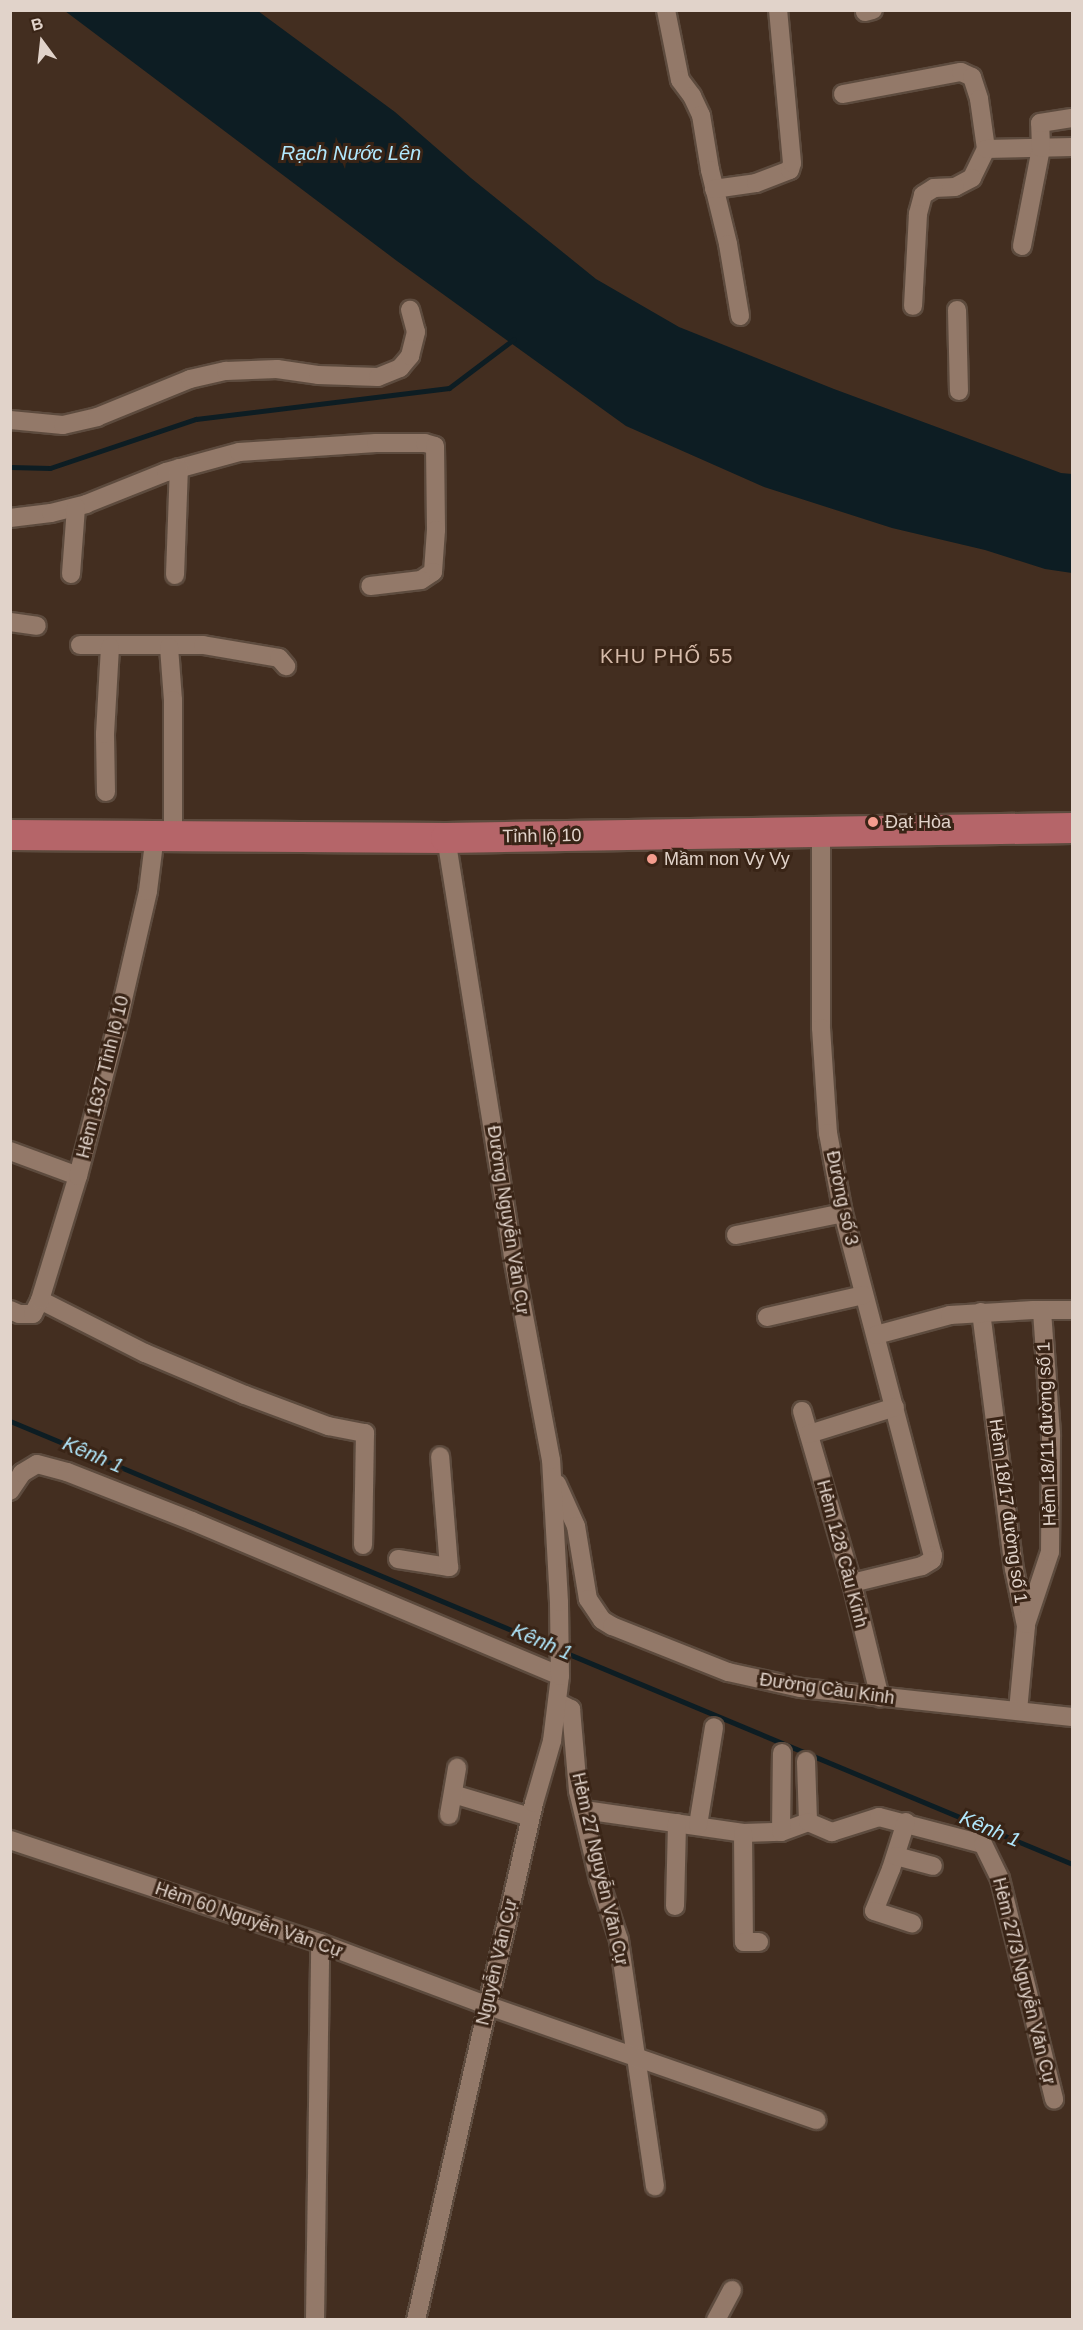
<!DOCTYPE html>
<meta charset="utf-8">
<style>
body{margin:0}
#map{position:relative;width:1083px;height:2330px;overflow:hidden;background:#432e20;font-family:Helvetica,sans-serif}
div>[style]{position:absolute}
.water>*{inset:0;background:#0d1d23}
.stream>*{height:5px;margin:-2.5px;padding:0 2.5px;transform-origin:2.5px;border-radius:2.5px;background:#0d1d23}
.roads{filter:drop-shadow(2px 0 #5d4b3e) drop-shadow(-2px 0 #5d4b3e) drop-shadow(0 2px #5d4b3e) drop-shadow(0 -2px #5d4b3e)}
.minor>*{height:18px;margin:-9px;padding:0 9px;transform-origin:9px;border-radius:9px;background:#937969}
.primary>*{height:30px;margin:-15px;padding:0 15px;transform-origin:15px;border-radius:15px;background:#b56569}
.dots>*{width:16px;height:16px;translate:-50% -50%;box-sizing:border-box;border:3px solid #392416;border-radius:50%}
span{translate:-50% -50%;white-space:nowrap;text-align:center;line-height:1.15;-webkit-text-stroke:6px #392416;paint-order:stroke}
.poi-label{font-size:18px;color:#e1d3ca}
.left{translate:0 -50%;text-align:left}
.street-label{font-size:18px;color:#e1d3ca}
.water-label{font-size:20px;color:#b1e8fd;font-style:italic}
.neighbourhood-label{font-size:20px;color:#d6bbaa;letter-spacing:1.5px}
.frame{position:absolute;inset:0;border:12px solid #e1d3ca;pointer-events:none}
.north{position:absolute;left:12px;top:12px;width:60px;height:60px;-webkit-text-stroke:4px #392416;paint-order:stroke;rotate:345deg;font-size:16px;font-weight:700;line-height:24px;text-align:center;color:#e1d3ca}
.north::after{content:'';display:block;margin:auto;width:21px;height:27px;background:#e1d3ca;clip-path:polygon(50% 0,100% 100%,50% 72%,0 100%)}
</style>
<div id="map">
<div class="water">
<div style="clip-path:polygon(65px 11px,258px 11px,395px 112px,471px 178px,596px 279px,679px 327px,834px 389px,1061px 473px,1072px 474px,1072px 573px,1045px 569px,985px 550px,892px 528px,764px 487px,626px 426px,397px 261px)"></div>
</div>
<div class="stream">
<div style="left:10px;top:467px;width:40px;rotate:1.4deg"></div>
<div style="left:50px;top:468px;width:154px;rotate:-18.6deg"></div>
<div style="left:196px;top:419px;width:255px;rotate:-7deg"></div>
<div style="left:449px;top:388px;width:81px;rotate:-37deg"></div>
<div style="left:10px;top:1421px;width:1151px;rotate:22.64deg"></div>
</div>
<div class="roads">
<div class="minor">
<div style="left:666px;top:10px;width:71px;rotate:78.7deg"></div>
<div style="left:680px;top:80px;width:20px;rotate:53deg"></div>
<div style="left:692px;top:96px;width:21px;rotate:65deg"></div>
<div style="left:701px;top:115px;width:56px;rotate:80.7deg"></div>
<div style="left:710px;top:170px;width:76px;rotate:76.3deg"></div>
<div style="left:728px;top:244px;width:73px;rotate:80.5deg"></div>
<div style="left:865px;top:12px;width:8px;rotate:-14deg"></div>
<div style="left:843px;top:94px;width:120px;rotate:-10.6deg"></div>
<div style="left:961px;top:72px;width:12px;rotate:24deg"></div>
<div style="left:972px;top:77px;width:23px;rotate:72deg"></div>
<div style="left:979px;top:99px;width:50px;rotate:82deg"></div>
<div style="left:986px;top:149px;width:32px;rotate:116deg"></div>
<div style="left:972px;top:178px;width:19px;rotate:152deg"></div>
<div style="left:955px;top:187px;width:21px;rotate:177deg"></div>
<div style="left:934px;top:188px;width:13px;rotate:148deg"></div>
<div style="left:923px;top:195px;width:20px;rotate:105deg"></div>
<div style="left:918px;top:214px;width:92px;rotate:93.1deg"></div>
<div style="left:986px;top:149px;width:86px;rotate:-1.3deg"></div>
<div style="left:714px;top:189px;width:42px;rotate:-8.1deg"></div>
<div style="left:756px;top:183px;width:36px;rotate:-21deg"></div>
<div style="left:790px;top:170px;width:7px;rotate:-74deg"></div>
<div style="left:792px;top:163px;width:154px;rotate:-95.2deg"></div>
<div style="left:1022px;top:246px;width:100px;rotate:-79deg"></div>
<div style="left:1041px;top:148px;width:25px;rotate:-92deg"></div>
<div style="left:1040px;top:123px;width:32px;rotate:-9deg"></div>
<div style="left:957px;top:310px;width:81px;rotate:88.6deg"></div>
<div style="left:10px;top:420px;width:53px;rotate:5.4deg"></div>
<div style="left:63px;top:425px;width:35px;rotate:-13deg"></div>
<div style="left:97px;top:417px;width:100px;rotate:-22.2deg"></div>
<div style="left:190px;top:379px;width:37px;rotate:-13deg"></div>
<div style="left:226px;top:371px;width:51px;rotate:-2.2deg"></div>
<div style="left:277px;top:369px;width:41px;rotate:8.3deg"></div>
<div style="left:318px;top:375px;width:60px;rotate:1.9deg"></div>
<div style="left:378px;top:377px;width:24px;rotate:-22deg"></div>
<div style="left:400px;top:368px;width:16px;rotate:-50deg"></div>
<div style="left:410px;top:356px;width:25px;rotate:-76deg"></div>
<div style="left:416px;top:332px;width:23px;rotate:-105deg"></div>
<div style="left:10px;top:518px;width:41px;rotate:-7deg"></div>
<div style="left:51px;top:513px;width:36px;rotate:-14deg"></div>
<div style="left:86px;top:504px;width:86px;rotate:-21.8deg"></div>
<div style="left:166px;top:472px;width:76px;rotate:-15.3deg"></div>
<div style="left:239px;top:452px;width:137px;rotate:-3.8deg"></div>
<div style="left:376px;top:443px;width:49px"></div>
<div style="left:425px;top:443px;width:10px;rotate:17deg"></div>
<div style="left:435px;top:446px;width:84px;rotate:89.3deg"></div>
<div style="left:436px;top:530px;width:42px;rotate:94.1deg"></div>
<div style="left:433px;top:572px;width:14px;rotate:146deg"></div>
<div style="left:421px;top:580px;width:51px;rotate:173.3deg"></div>
<div style="left:71px;top:574px;width:67px;rotate:-85.7deg"></div>
<div style="left:175px;top:575px;width:107px;rotate:-87.9deg"></div>
<div style="left:10px;top:622px;width:27px;rotate:8deg"></div>
<div style="left:80px;top:645px;width:123px"></div>
<div style="left:203px;top:645px;width:77px;rotate:9.7deg"></div>
<div style="left:279px;top:658px;width:11px;rotate:49deg"></div>
<div style="left:169px;top:647px;width:53px;rotate:85.7deg"></div>
<div style="left:173px;top:700px;width:135px;rotate:90deg"></div>
<div style="left:106px;top:792px;width:58px;rotate:-91deg"></div>
<div style="left:105px;top:734px;width:87px;rotate:-86.7deg"></div>
<div style="left:821px;top:832px;width:196px;rotate:90deg"></div>
<div style="left:821px;top:1028px;width:105px;rotate:86.2deg"></div>
<div style="left:828px;top:1133px;width:81px;rotate:79.4deg"></div>
<div style="left:843px;top:1213px;width:354px;rotate:75.3deg"></div>
<div style="left:933px;top:1555px;width:5px;rotate:101deg"></div>
<div style="left:932px;top:1560px;width:12px;rotate:149deg"></div>
<div style="left:922px;top:1566px;width:72px;rotate:166.3deg"></div>
<div style="left:10px;top:1151px;width:72px;rotate:20.2deg"></div>
<div style="left:736px;top:1235px;width:109px;rotate:-11.6deg"></div>
<div style="left:40px;top:1300px;width:118px;rotate:26.8deg"></div>
<div style="left:145px;top:1353px;width:108px;rotate:22.8deg"></div>
<div style="left:245px;top:1395px;width:89px;rotate:20.5deg"></div>
<div style="left:328px;top:1426px;width:38px;rotate:11deg"></div>
<div style="left:365px;top:1433px;width:112px;rotate:91deg"></div>
<div style="left:10px;top:1310px;width:10px;rotate:24deg"></div>
<div style="left:19px;top:1314px;width:14px"></div>
<div style="left:33px;top:1314px;width:16px;rotate:-63deg"></div>
<div style="left:40px;top:1300px;width:130px;rotate:-73deg"></div>
<div style="left:78px;top:1176px;width:164px;rotate:-75.5deg"></div>
<div style="left:119px;top:1017px;width:129px;rotate:-77deg"></div>
<div style="left:148px;top:891px;width:56px;rotate:-82.9deg"></div>
<div style="left:981px;top:1312px;width:259px;rotate:82.7deg"></div>
<div style="left:1014px;top:1569px;width:58px;rotate:78.1deg"></div>
<div style="left:1026px;top:1626px;width:84px;rotate:95.4deg"></div>
<div style="left:767px;top:1317px;width:99px;rotate:-12.8deg"></div>
<div style="left:876px;top:1335px;width:77px;rotate:-15.1deg"></div>
<div style="left:950px;top:1315px;width:83px;rotate:-3.4deg"></div>
<div style="left:1033px;top:1310px;width:39px"></div>
<div style="left:802px;top:1411px;width:179px;rotate:73.8deg"></div>
<div style="left:852px;top:1583px;width:118px;rotate:76.3deg"></div>
<div style="left:809px;top:1434px;width:90px;rotate:-17.4deg"></div>
<div style="left:557px;top:1484px;width:46px;rotate:65.7deg"></div>
<div style="left:576px;top:1526px;width:74px;rotate:80.7deg"></div>
<div style="left:588px;top:1599px;width:25px;rotate:56deg"></div>
<div style="left:602px;top:1620px;width:12px;rotate:31deg"></div>
<div style="left:612px;top:1626px;width:125px;rotate:21.6deg"></div>
<div style="left:728px;top:1672px;width:75px;rotate:12.4deg"></div>
<div style="left:801px;top:1688px;width:273px;rotate:6.1deg"></div>
<div style="left:10px;top:1491px;width:22px;rotate:-56deg"></div>
<div style="left:22px;top:1473px;width:17px;rotate:-31deg"></div>
<div style="left:37px;top:1464px;width:31px;rotate:15deg"></div>
<div style="left:67px;top:1472px;width:134px;rotate:21.4deg"></div>
<div style="left:192px;top:1521px;width:399px;rotate:22.8deg"></div>
<div style="left:398px;top:1559px;width:52px;rotate:8.9deg"></div>
<div style="left:449px;top:1567px;width:111px;rotate:-94.6deg"></div>
<div style="left:1026px;top:1624px;width:76px;rotate:-71.6deg"></div>
<div style="left:1050px;top:1552px;width:118px;rotate:-89.5deg"></div>
<div style="left:1051px;top:1434px;width:124px;rotate:-94.2deg"></div>
<div style="left:557px;top:1702px;width:16px;rotate:27deg"></div>
<div style="left:571px;top:1709px;width:82px;rotate:85.1deg"></div>
<div style="left:578px;top:1791px;width:90px;rotate:76.6deg"></div>
<div style="left:599px;top:1879px;width:64px;rotate:71.8deg"></div>
<div style="left:619px;top:1940px;width:249px;rotate:81.7deg"></div>
<div style="left:806px;top:1761px;width:61px;rotate:88.1deg"></div>
<div style="left:453px;top:1794px;width:80px;rotate:16.6deg"></div>
<div style="left:584px;top:1810px;width:161px;rotate:8.2deg"></div>
<div style="left:743px;top:1833px;width:38px;rotate:-2deg"></div>
<div style="left:781px;top:1832px;width:29px;rotate:-20deg"></div>
<div style="left:808px;top:1822px;width:26px;rotate:23deg"></div>
<div style="left:832px;top:1832px;width:49px;rotate:-17.7deg"></div>
<div style="left:879px;top:1817px;width:107px;rotate:14.6deg"></div>
<div style="left:983px;top:1844px;width:39px;rotate:64deg"></div>
<div style="left:1000px;top:1879px;width:227px;rotate:76.2deg"></div>
<div style="left:449px;top:1815px;width:48px;rotate:-80.3deg"></div>
<div style="left:906px;top:1822px;width:49px;rotate:107.7deg"></div>
<div style="left:891px;top:1869px;width:45px;rotate:112deg"></div>
<div style="left:874px;top:1911px;width:40px;rotate:18deg"></div>
<div style="left:698px;top:1825px;width:99px;rotate:-80.7deg"></div>
<div style="left:781px;top:1832px;width:79px;rotate:-89.3deg"></div>
<div style="left:743px;top:1833px;width:109px;rotate:89.5deg"></div>
<div style="left:744px;top:1942px;width:15px"></div>
<div style="left:10px;top:1840px;width:327px;rotate:18.4deg"></div>
<div style="left:320px;top:1943px;width:177px;rotate:20.5deg"></div>
<div style="left:486px;top:2005px;width:350px;rotate:19.2deg"></div>
<div style="left:896px;top:1856px;width:38px;rotate:15deg"></div>
<div style="left:675px;top:1906px;width:83px;rotate:-88.6deg"></div>
<div style="left:315px;top:2320px;width:377px;rotate:-89.2deg"></div>
<div style="left:416px;top:2320px;width:530px;rotate:-77.14deg"></div>
<div style="left:534px;top:1803px;width:65px;rotate:-73.8deg"></div>
<div style="left:552px;top:1741px;width:65px;rotate:-83deg"></div>
<div style="left:560px;top:1676px;width:74px;rotate:-90.8deg"></div>
<div style="left:559px;top:1602px;width:142px;rotate:-93.2deg"></div>
<div style="left:551px;top:1460px;width:208px;rotate:-100.6deg"></div>
<div style="left:513px;top:1256px;width:423px;rotate:-99.1deg"></div>
<div style="left:716px;top:2320px;width:34px;rotate:-62deg"></div>
</div>
<div class="primary">
<div style="left:10px;top:835px;width:436px;rotate:0.4deg"></div>
<div style="left:446px;top:838px;width:626px;rotate:-0.92deg"></div>
</div>
</div>
<div class="dots">
<div style="left:873px;top:822px;background:#f59d8e"></div>
<div style="left:652px;top:859px;background:#f59d8e"></div>
</div>
<div class="poi-label">
<span class="left" style="left:885px;top:822px">Đạt Hòa</span>
<span class="left" style="left:664px;top:859px">Mầm non Vy Vy</span>
</div>
<div class="street-label">
<span style="left:542px;top:836px;rotate:-1deg">Tỉnh lộ 10</span>
<span style="left:103px;top:1077px;rotate:-76deg">Hẻm 1637 Tỉnh lộ 10</span>
<span style="left:842px;top:1198px;rotate:78deg">Đường số 3</span>
<span style="left:508px;top:1220px;rotate:81deg">Đường Nguyễn Văn Cự</span>
<span style="left:1047px;top:1434px;rotate:-92deg">Hẻm 18/11 đường số 1</span>
<span style="left:1008px;top:1511px;rotate:82deg">Hẻm 18/17 đường số 1</span>
<span style="left:842px;top:1554px;rotate:75deg">Hẻm 128 Cầu Kinh</span>
<span style="left:827px;top:1689px;rotate:8deg">Đường Cầu Kinh</span>
<span style="left:600px;top:1869px;rotate:77deg">Hẻm 27 Nguyễn Văn Cự</span>
<span style="left:249px;top:1920px;rotate:19deg">Hẻm 60 Nguyễn Văn Cự</span>
<span style="left:497px;top:1962px;rotate:-77deg">Nguyễn Văn Cự</span>
<span style="left:1024px;top:1981px;rotate:76deg">Hẻm 27/3 Nguyễn Văn Cự</span>
</div>
<div class="water-label">
<span style="left:351px;top:153px">Rạch Nước Lên</span>
<span style="left:93px;top:1455px;rotate:23deg">Kênh 1</span>
<span style="left:542px;top:1642px;rotate:23deg">Kênh 1</span>
<span style="left:990px;top:1829px;rotate:23deg">Kênh 1</span>
</div>
<div class="neighbourhood-label">
<span style="left:667px;top:656px">KHU PHỐ 55</span>
</div>
<div class="frame"></div>
<div class="north">B</div>
</div>
